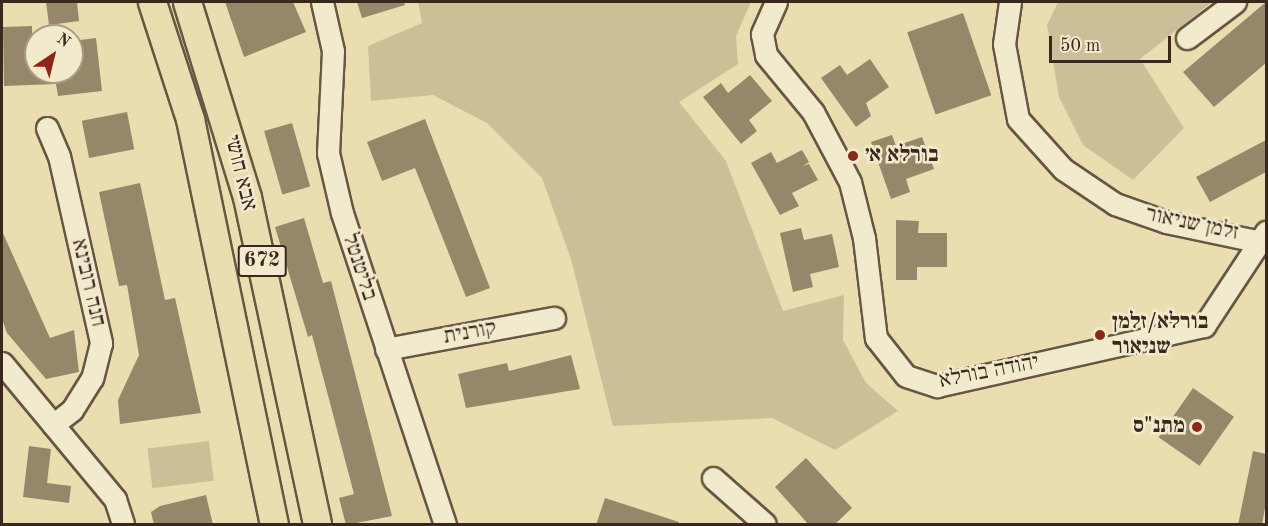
<!DOCTYPE html>
<meta charset="utf-8">
<style>
body{margin:0}
#map{position:relative;width:1268px;height:526px;overflow:hidden;background:#eadeb0;font-family:"Old Standard TT","Frank Ruhl Libre",serif}
div>[style]{position:absolute}
.green>*{inset:0;background:#ccbf97;transform-origin:0 0}
.building>*{inset:0;background:#96876a;transform-origin:0 0}
.roads{filter:drop-shadow(2px 0 #665643) drop-shadow(-2px 0 #665643) drop-shadow(0 2px #665643) drop-shadow(0 -2px #665643)}
.minor>*{height:21px;margin:-10.5px;padding:0 10.5px;transform-origin:10.5px;border-radius:10.5px;background:#f1eacc}
.major>*{height:27px;margin:-13.5px;padding:0 13.5px;transform-origin:13.5px;border-radius:13.5px;background:#eadeb0}
.dots>*{width:16px;height:16px;translate:-50% -50%;box-sizing:border-box;border:3px solid #f1eacc;border-radius:50%}
span{translate:-50% -50%;white-space:nowrap;text-align:center;line-height:1.15;-webkit-text-stroke:5px #f1eacc;paint-order:stroke}
.shield-label span{padding:2px 4px;background:#f1eacc;border:2px solid;border-radius:4px;-webkit-text-stroke-width:0}
.shield-label{font-size:21px;color:#3a281f;font-weight:700}
.poi-label{font-size:22px;color:#3a281f;font-weight:700}
.left{translate:0 -50%;text-align:left}
.right{translate:-100% -50%;text-align:right}
.street-label{font-size:22px;color:#3a281f}
.frame{position:absolute;inset:0;border:3px solid #3a281f;pointer-events:none}
.north{position:absolute;left:24px;top:24px;width:60px;height:60px;box-sizing:border-box;background:#f1eacc;border:2px solid #a89c87;border-radius:50%;rotate:35deg;font-size:16px;font-weight:700;line-height:24px;text-align:center;color:#3a281f}
.north::after{content:'';display:block;margin:auto;width:21px;height:27px;background:#8f2418;clip-path:polygon(50% 0,100% 100%,50% 72%,0 100%)}
.scale{position:absolute;left:1049px;top:36px;width:122px;height:27px;box-sizing:border-box;border:3px solid #3a281f;border-top:0;padding-left:8px;font-size:18px;line-height:21px;white-space:nowrap;color:#3a281f;-webkit-text-stroke:4px #f1eacc;paint-order:stroke}
</style>
<div id="map">
<div class="green">
<div style="clip-path:polygon(418px 2px,751px 2px,736px 36px,738px 64px,679px 102px,726px 161px,783px 311px,844px 295px,843px 340px,866px 383px,898px 411px,835px 450px,772px 418px,613px 426px,571px 259px,542px 178px,487px 123px,433px 95px,371px 101px,368px 46px,422px 23px)"></div>
<div style="clip-path:polygon(1058px 2px,1212px 2px,1140px 59px,1184px 128px,1133px 180px,1083px 145px,1059px 97px,1047px 25px)"></div>
<div style="left:209px;top:441px;width:40px;height:62px;rotate:83deg"></div>
</div>
<div class="building">
<div style="clip-path:polygon(46px 2px,77px 2px,79px 21px,49px 25px)"></div>
<div style="clip-path:polygon(225px 2px,293px 2px,306px 32px,244px 57px)"></div>
<div style="clip-path:polygon(357px 2px,404px 2px,405px 5px,362px 18px)"></div>
<div style="clip-path:polygon(1266px 2px,1266px 63px,1214px 107px,1183px 72px)"></div>
<div style="left:963px;top:13px;width:87px;height:59px;rotate:71deg"></div>
<div style="clip-path:polygon(32px 26px,33px 72px,72px 72px,72px 41px,96px 38px,102px 91px,58px 96px,56px 84px,4px 86px,3px 27px)"></div>
<div style="clip-path:polygon(870px 59px,889px 87px,866px 103px,871px 116px,856px 127px,821px 78px,840px 65px,847px 75px)"></div>
<div style="clip-path:polygon(750px 75px,772px 101px,749px 120px,757px 131px,741px 144px,703px 97px,721px 83px,728px 93px)"></div>
<div style="left:127px;top:112px;width:38px;height:46px;rotate:79deg"></div>
<div style="clip-path:polygon(425px 119px,490px 288px,466px 297px,415px 168px,382px 181px,367px 142px)"></div>
<div style="left:292px;top:123px;width:66px;height:29px;rotate:74deg"></div>
<div style="clip-path:polygon(892px 135px,896px 146px,922px 137px,934px 169px,906px 179px,910px 192px,891px 199px,871px 142px)"></div>
<div style="clip-path:polygon(1266px 140px,1266px 172px,1210px 202px,1196px 177px)"></div>
<div style="clip-path:polygon(802px 150px,809px 162px,803px 166px,809px 164px,818px 180px,792px 193px,799px 206px,780px 215px,751px 163px,771px 152px,777px 163px)"></div>
<div style="clip-path:polygon(140px 183px,165px 300px,175px 298px,201px 413px,120px 424px,118px 400px,139px 355px,127px 285px,119px 286px,99px 192px)"></div>
<div style="clip-path:polygon(304px 218px,323px 283px,331px 281px,392px 516px,346px 525px,339px 498px,354px 494px,312px 335px,308px 337px,275px 227px)"></div>
<div style="clip-path:polygon(896px 220px,919px 221px,918px 233px,947px 233px,947px 267px,917px 267px,917px 280px,896px 280px)"></div>
<div style="clip-path:polygon(801px 228px,804px 240px,832px 234px,839px 267px,810px 274px,813px 287px,793px 292px,780px 233px)"></div>
<div style="clip-path:polygon(2px 231px,50px 338px,74px 330px,79px 372px,46px 379px,7px 333px,2px 319px)"></div>
<div style="clip-path:polygon(571px 355px,580px 389px,466px 408px,458px 374px,507px 363px,509px 371px)"></div>
<div style="left:1193px;top:388px;width:50px;height:60px;rotate:35deg"></div>
<div style="clip-path:polygon(29px 446px,51px 449px,47px 483px,71px 486px,69px 503px,23px 497px)"></div>
<div style="clip-path:polygon(1253px 451px,1266px 454px,1266px 502px,1262px 525px,1238px 525px)"></div>
<div style="clip-path:polygon(806px 458px,852px 508px,834px 525px,809px 525px,775px 487px)"></div>
<div style="clip-path:polygon(206px 495px,213px 525px,154px 525px,151px 512px,160px 506px)"></div>
<div style="clip-path:polygon(605px 498px,679px 522px,678px 525px,596px 525px)"></div>
</div>
<div class="roads">
<div class="minor">
<div style="left:322px;top:2px;width:50px;rotate:77.3deg"></div>
<div style="left:333px;top:51px;width:102px;rotate:92.8deg"></div>
<div style="left:328px;top:153px;width:62px;rotate:76.9deg"></div>
<div style="left:342px;top:213px;width:328px;rotate:71.7deg"></div>
<div style="left:776px;top:2px;width:35px;rotate:114deg"></div>
<div style="left:762px;top:34px;width:21px;rotate:79deg"></div>
<div style="left:766px;top:55px;width:74px;rotate:50.5deg"></div>
<div style="left:813px;top:112px;width:79px;rotate:62.1deg"></div>
<div style="left:850px;top:182px;width:58px;rotate:76deg"></div>
<div style="left:864px;top:238px;width:101px;rotate:83.2deg"></div>
<div style="left:876px;top:338px;width:48px;rotate:51.7deg"></div>
<div style="left:906px;top:376px;width:33px;rotate:18deg"></div>
<div style="left:937px;top:386px;width:274px;rotate:-12.7deg"></div>
<div style="left:1204px;top:326px;width:113px;rotate:-56.6deg"></div>
<div style="left:1010px;top:2px;width:42px;rotate:98.1deg"></div>
<div style="left:1004px;top:44px;width:76px;rotate:79.4deg"></div>
<div style="left:1018px;top:119px;width:67px;rotate:48deg"></div>
<div style="left:1063px;top:169px;width:63px;rotate:33.9deg"></div>
<div style="left:1115px;top:204px;width:54px;rotate:19.4deg"></div>
<div style="left:1166px;top:222px;width:102px;rotate:11.9deg"></div>
<div style="left:1187px;top:38px;width:60px;rotate:-36.9deg"></div>
<div style="left:47px;top:128px;width:30px;rotate:67deg"></div>
<div style="left:59px;top:156px;width:192px;rotate:77.3deg"></div>
<div style="left:101px;top:343px;width:36px;rotate:104deg"></div>
<div style="left:92px;top:378px;width:38px;rotate:122deg"></div>
<div style="left:72px;top:410px;width:24px;rotate:142deg"></div>
<div style="left:386px;top:349px;width:171px;rotate:-10.5deg"></div>
<div style="left:2px;top:363px;width:177px;rotate:50.3deg"></div>
<div style="left:115px;top:499px;width:26px;rotate:72deg"></div>
<div style="left:713px;top:478px;width:69px;rotate:41.5deg"></div>
</div>
<div class="major">
<div style="left:152px;top:2px;width:123px;rotate:72deg"></div>
<div style="left:190px;top:119px;width:414px;rotate:78.3deg"></div>
<div style="left:187px;top:2px;width:204px;rotate:72.9deg"></div>
<div style="left:247px;top:197px;width:334px;rotate:77.9deg"></div>
</div>
</div>
<div class="dots">
<div style="left:853px;top:156px;background:#8f2418"></div>
<div style="left:1100px;top:335px;background:#8f2418"></div>
<div style="left:1197px;top:427px;background:#8f2418"></div>
</div>
<div class="shield-label">
<span style="left:262px;top:261px">672</span>
</div>
<div class="poi-label">
<span class="left" style="left:865px;top:156px">בורלא א׳</span>
<span class="left" style="left:1112px;top:335px">בורלא/זלמן<br>שניאור</span>
<span class="right" style="left:1185px;top:427px">מתנ"ס</span>
</div>
<div class="street-label">
<span style="left:240px;top:173px;rotate:76deg">אבא חושי</span>
<span style="left:1192px;top:224px;rotate:12deg">זלמן שניאור</span>
<span style="left:359px;top:267px;rotate:72deg">בליטנטל</span>
<span style="left:88px;top:283px;rotate:77deg">חנה רובינא</span>
<span style="left:470px;top:333px;rotate:-10deg">קורנית</span>
<span style="left:989px;top:372px;rotate:-11deg">יהודה בורלא</span>
</div>
<div class="frame"></div>
<div class="north">N</div>
<div class="scale">50 m</div>
</div>
